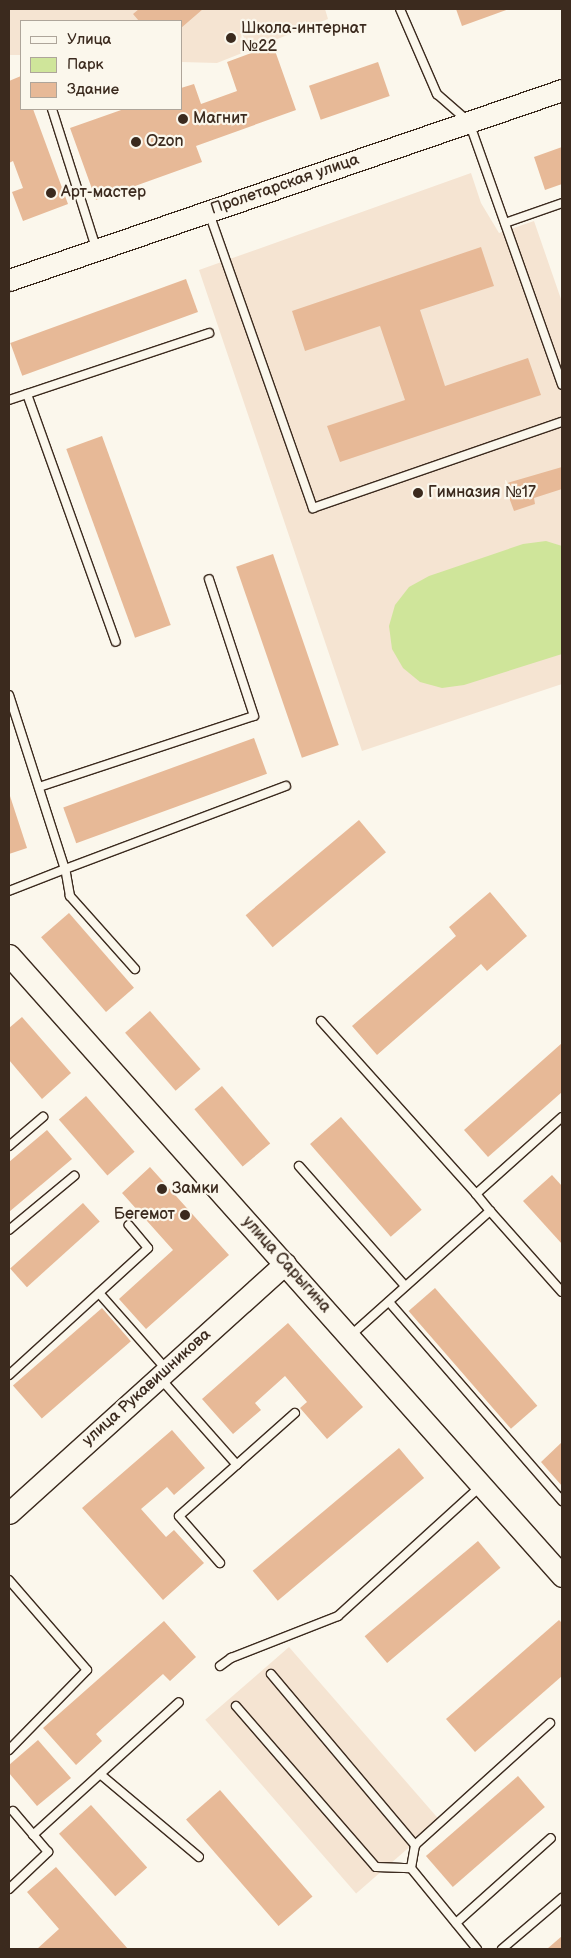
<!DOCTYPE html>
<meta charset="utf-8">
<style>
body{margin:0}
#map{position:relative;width:571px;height:1958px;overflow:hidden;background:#fbf7ec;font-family:"Balsamiq Sans",sans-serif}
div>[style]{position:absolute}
.built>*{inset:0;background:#f5e4d2;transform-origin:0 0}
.green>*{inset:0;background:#cfe59a}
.building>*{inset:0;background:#e7b997;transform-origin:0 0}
.roads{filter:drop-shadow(1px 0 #3b2a1e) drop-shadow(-1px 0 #3b2a1e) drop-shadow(0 1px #3b2a1e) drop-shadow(0 -1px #3b2a1e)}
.lane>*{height:8px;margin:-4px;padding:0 4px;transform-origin:4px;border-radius:4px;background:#fbf7ec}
.secondary>*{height:21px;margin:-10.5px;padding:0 10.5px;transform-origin:10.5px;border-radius:10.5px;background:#fbf7ec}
.dots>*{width:14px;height:14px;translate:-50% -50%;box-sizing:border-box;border:2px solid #fbf7ec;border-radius:50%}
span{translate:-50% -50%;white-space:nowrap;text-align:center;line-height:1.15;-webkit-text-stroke:4.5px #fbf7ec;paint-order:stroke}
.poi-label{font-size:16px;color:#3b2a1e}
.left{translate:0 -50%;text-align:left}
.right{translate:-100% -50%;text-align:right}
.street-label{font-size:16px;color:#3b2a1e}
.frame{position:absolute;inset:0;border:10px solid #3b2a1e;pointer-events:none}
.legend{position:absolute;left:20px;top:20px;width:162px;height:90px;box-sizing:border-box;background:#fbf7ec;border:1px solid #aea59a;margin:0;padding:6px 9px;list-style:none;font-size:15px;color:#3b2a1e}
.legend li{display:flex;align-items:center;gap:10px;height:25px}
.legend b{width:25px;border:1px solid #aea59a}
</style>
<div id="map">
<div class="built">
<div style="clip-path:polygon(9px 9px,325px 9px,328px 19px,217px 63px,181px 62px,181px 21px,21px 21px,21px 55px,9px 55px)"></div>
<div style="clip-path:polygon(471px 173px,481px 203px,499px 233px,534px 221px,562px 302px,562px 684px,362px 751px,199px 270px)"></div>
<div style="left:289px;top:1647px;width:230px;height:111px;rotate:49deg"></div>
</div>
<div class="green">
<div style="clip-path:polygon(546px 541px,562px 546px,562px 654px,464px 685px,442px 688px,420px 682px,403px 668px,392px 649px,389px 626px,395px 605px,409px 587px,429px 576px,523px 544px)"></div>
</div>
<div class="building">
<div style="clip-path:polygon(139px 9px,203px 9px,181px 28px,181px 21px,139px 21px,133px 14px)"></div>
<div style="clip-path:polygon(456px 9px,509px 9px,462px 26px)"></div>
<div style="clip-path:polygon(273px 45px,296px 110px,196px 146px,202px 162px,96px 200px,70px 128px,124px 109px,181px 109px,181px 88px,194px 84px,201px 104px,237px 91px,227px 62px)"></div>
<div style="left:378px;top:62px;width:36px;height:73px;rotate:71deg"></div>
<div style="clip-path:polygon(21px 76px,21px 109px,33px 109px,68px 204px,23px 221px,12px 192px,23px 188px,13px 161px,9px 163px,9px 81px)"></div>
<div style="clip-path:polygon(562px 147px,562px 184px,545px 190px,534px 157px)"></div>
<div style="clip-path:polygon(481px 247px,494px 286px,420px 310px,445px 386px,528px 358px,541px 395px,340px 462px,327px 426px,405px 400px,380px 326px,305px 351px,292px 311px)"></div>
<div style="left:186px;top:279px;width:35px;height:187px;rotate:70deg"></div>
<div style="left:102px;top:436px;width:201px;height:38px;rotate:70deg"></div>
<div style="clip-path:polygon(562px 467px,562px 489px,534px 498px,535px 504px,514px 511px,504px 484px)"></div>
<div style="left:273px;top:554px;width:202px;height:39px;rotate:71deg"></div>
<div style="left:254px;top:738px;width:38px;height:203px;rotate:70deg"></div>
<div style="clip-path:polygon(9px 793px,27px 848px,9px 854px)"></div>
<div style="left:359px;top:820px;width:42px;height:148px;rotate:50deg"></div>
<div style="clip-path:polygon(490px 892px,527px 936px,487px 971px,481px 964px,377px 1055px,352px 1026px,456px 936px,449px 927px)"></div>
<div style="left:69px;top:913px;width:99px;height:37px;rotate:49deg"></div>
<div style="left:150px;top:1011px;width:77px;height:33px;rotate:49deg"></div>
<div style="clip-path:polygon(22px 1017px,71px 1073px,42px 1099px,9px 1060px,9px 1028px)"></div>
<div style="clip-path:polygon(562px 1043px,562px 1092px,488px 1157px,464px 1130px)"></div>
<div style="left:222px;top:1086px;width:75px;height:36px;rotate:50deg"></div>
<div style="left:86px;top:1096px;width:74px;height:36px;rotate:49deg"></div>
<div style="left:341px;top:1117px;width:123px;height:41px;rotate:49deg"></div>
<div style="clip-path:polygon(47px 1130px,72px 1159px,9px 1212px,9px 1162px)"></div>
<div style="clip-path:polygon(150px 1167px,229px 1255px,146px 1329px,119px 1299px,173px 1250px,122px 1193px)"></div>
<div style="clip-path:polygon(552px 1175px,562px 1186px,562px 1244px,523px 1201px)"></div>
<div style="left:83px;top:1203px;width:25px;height:98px;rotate:48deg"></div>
<div style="left:435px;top:1288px;width:156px;height:35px;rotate:49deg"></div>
<div style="left:102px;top:1308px;width:44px;height:118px;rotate:49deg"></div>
<div style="clip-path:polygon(288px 1323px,363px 1407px,327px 1439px,300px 1408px,307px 1402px,285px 1376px,255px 1403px,261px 1410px,233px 1434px,202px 1399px)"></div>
<div style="clip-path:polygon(172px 1430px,205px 1468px,174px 1495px,167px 1487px,141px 1509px,166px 1537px,174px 1530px,204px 1563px,163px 1600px,82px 1508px)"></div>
<div style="clip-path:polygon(562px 1442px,562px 1486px,541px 1462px)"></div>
<div style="left:399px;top:1448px;width:39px;height:191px;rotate:50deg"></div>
<div style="left:478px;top:1541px;width:35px;height:148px;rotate:50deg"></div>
<div style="clip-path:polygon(559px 1620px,562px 1623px,562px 1676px,475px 1752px,446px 1719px)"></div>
<div style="clip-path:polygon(164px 1621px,196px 1657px,170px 1681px,163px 1674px,96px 1734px,102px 1741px,76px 1765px,43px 1728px)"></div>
<div style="clip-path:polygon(38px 1740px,71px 1778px,37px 1806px,9px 1773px,9px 1765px)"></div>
<div style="left:518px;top:1776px;width:41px;height:122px;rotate:49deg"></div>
<div style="left:220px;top:1790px;width:141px;height:45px;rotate:49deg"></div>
<div style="left:91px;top:1805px;width:84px;height:43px;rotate:48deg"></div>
<div style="clip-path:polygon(56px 1867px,128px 1949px,37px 1949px,59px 1929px,27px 1892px)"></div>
<div style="clip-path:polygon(562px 1936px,562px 1949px,547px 1949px)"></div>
</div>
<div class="roads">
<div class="lane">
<div style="left:400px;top:9px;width:93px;rotate:66.5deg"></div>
<div style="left:437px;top:94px;width:43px;rotate:41.2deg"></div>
<div style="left:469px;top:122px;width:279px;rotate:70.5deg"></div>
<div style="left:52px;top:109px;width:146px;rotate:72.4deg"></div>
<div style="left:209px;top:213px;width:313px;rotate:70.6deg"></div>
<div style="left:313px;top:508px;width:263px;rotate:-19.1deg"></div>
<div style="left:505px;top:223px;width:60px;rotate:-19.3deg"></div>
<div style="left:27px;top:394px;width:263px;rotate:70.3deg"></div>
<div style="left:9px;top:400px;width:211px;rotate:-18.5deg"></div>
<div style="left:9px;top:695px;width:183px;rotate:72.2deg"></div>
<div style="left:65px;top:869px;width:60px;rotate:158.6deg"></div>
<div style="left:39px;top:787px;width:226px;rotate:-18.3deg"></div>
<div style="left:254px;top:716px;width:144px;rotate:-108.2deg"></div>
<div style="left:135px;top:969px;width:98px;rotate:-131.7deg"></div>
<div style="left:70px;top:896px;width:27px;rotate:-100deg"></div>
<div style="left:65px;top:869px;width:236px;rotate:-20.6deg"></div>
<div style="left:321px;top:1021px;width:232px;rotate:48.1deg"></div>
<div style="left:9px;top:1146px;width:45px;rotate:-40.5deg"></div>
<div style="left:299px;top:1166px;width:160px;rotate:48.5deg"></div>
<div style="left:490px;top:1211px;width:108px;rotate:48.4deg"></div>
<div style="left:9px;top:1230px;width:85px;rotate:-39.7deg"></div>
<div style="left:99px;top:1293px;width:101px;rotate:48.6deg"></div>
<div style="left:389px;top:1302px;width:264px;rotate:49deg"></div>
<div style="left:350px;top:1336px;width:188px;rotate:-41.8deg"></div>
<div style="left:490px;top:1211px;width:22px;rotate:-129deg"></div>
<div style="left:476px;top:1194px;width:115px;rotate:-41.8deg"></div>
<div style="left:9px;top:1375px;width:188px;rotate:-42.4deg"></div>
<div style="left:148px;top:1248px;width:30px;rotate:-130deg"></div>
<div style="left:160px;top:1378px;width:116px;rotate:48.5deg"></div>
<div style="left:220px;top:1563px;width:62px;rotate:-131.1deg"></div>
<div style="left:179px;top:1516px;width:155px;rotate:-41.6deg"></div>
<div style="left:9px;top:1580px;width:119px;rotate:49.1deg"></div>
<div style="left:87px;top:1670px;width:112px;rotate:134.3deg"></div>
<div style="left:220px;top:1666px;width:14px;rotate:-36deg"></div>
<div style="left:231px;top:1658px;width:115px;rotate:-21.4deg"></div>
<div style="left:338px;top:1616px;width:192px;rotate:-42.3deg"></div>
<div style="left:271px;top:1674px;width:224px;rotate:49.9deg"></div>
<div style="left:236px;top:1706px;width:213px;rotate:49deg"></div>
<div style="left:376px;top:1867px;width:35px;rotate:2deg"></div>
<div style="left:100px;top:1774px;width:129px;rotate:40deg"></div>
<div style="left:33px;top:1835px;width:197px;rotate:-42.3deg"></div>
<div style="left:9px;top:1889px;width:54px;rotate:-43.5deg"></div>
<div style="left:48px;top:1852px;width:54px;rotate:-130.5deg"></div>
<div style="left:456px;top:1923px;width:127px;rotate:-41.8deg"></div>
<div style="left:477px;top:1949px;width:104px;rotate:-129.2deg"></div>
<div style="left:411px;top:1868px;width:23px;rotate:-80deg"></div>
<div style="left:415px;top:1845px;width:182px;rotate:-42.1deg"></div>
<div style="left:502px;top:1949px;width:79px;rotate:-40.4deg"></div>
</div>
<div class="secondary">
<div style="left:9px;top:280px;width:585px;rotate:-18.96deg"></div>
<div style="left:9px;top:955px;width:832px;rotate:48.31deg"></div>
<div style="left:9px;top:1513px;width:372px;rotate:-42.1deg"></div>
</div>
</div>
<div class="dots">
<div style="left:231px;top:38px;background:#3b2a1e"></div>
<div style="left:183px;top:119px;background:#3b2a1e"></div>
<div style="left:136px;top:142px;background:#3b2a1e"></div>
<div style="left:51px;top:193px;background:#3b2a1e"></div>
<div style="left:418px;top:493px;background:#3b2a1e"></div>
<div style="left:162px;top:1189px;background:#3b2a1e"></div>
<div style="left:185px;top:1215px;background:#3b2a1e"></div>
</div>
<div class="poi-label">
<span class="left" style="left:241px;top:38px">Школа-интернат<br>№22</span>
<span class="left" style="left:193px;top:119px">Магнит</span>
<span class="left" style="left:146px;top:142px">Ozon</span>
<span class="left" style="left:61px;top:193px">Арт-мастер</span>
<span class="left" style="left:428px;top:493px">Гимназия №17</span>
<span class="left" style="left:172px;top:1189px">Замки</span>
<span class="right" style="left:175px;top:1215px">Бегемот</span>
</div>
<div class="street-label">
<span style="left:285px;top:185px;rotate:-19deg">Пролетарская улица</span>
<span style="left:286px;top:1265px;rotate:48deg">улица Сарыгина</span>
<span style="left:147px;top:1388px;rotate:-42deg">улица Рукавишникова</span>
</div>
<div class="frame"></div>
<ul class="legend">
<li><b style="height:6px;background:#fbf7ec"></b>Улица</li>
<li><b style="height:14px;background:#cfe59a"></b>Парк</li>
<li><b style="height:14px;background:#e7b997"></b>Здание</li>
</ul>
</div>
